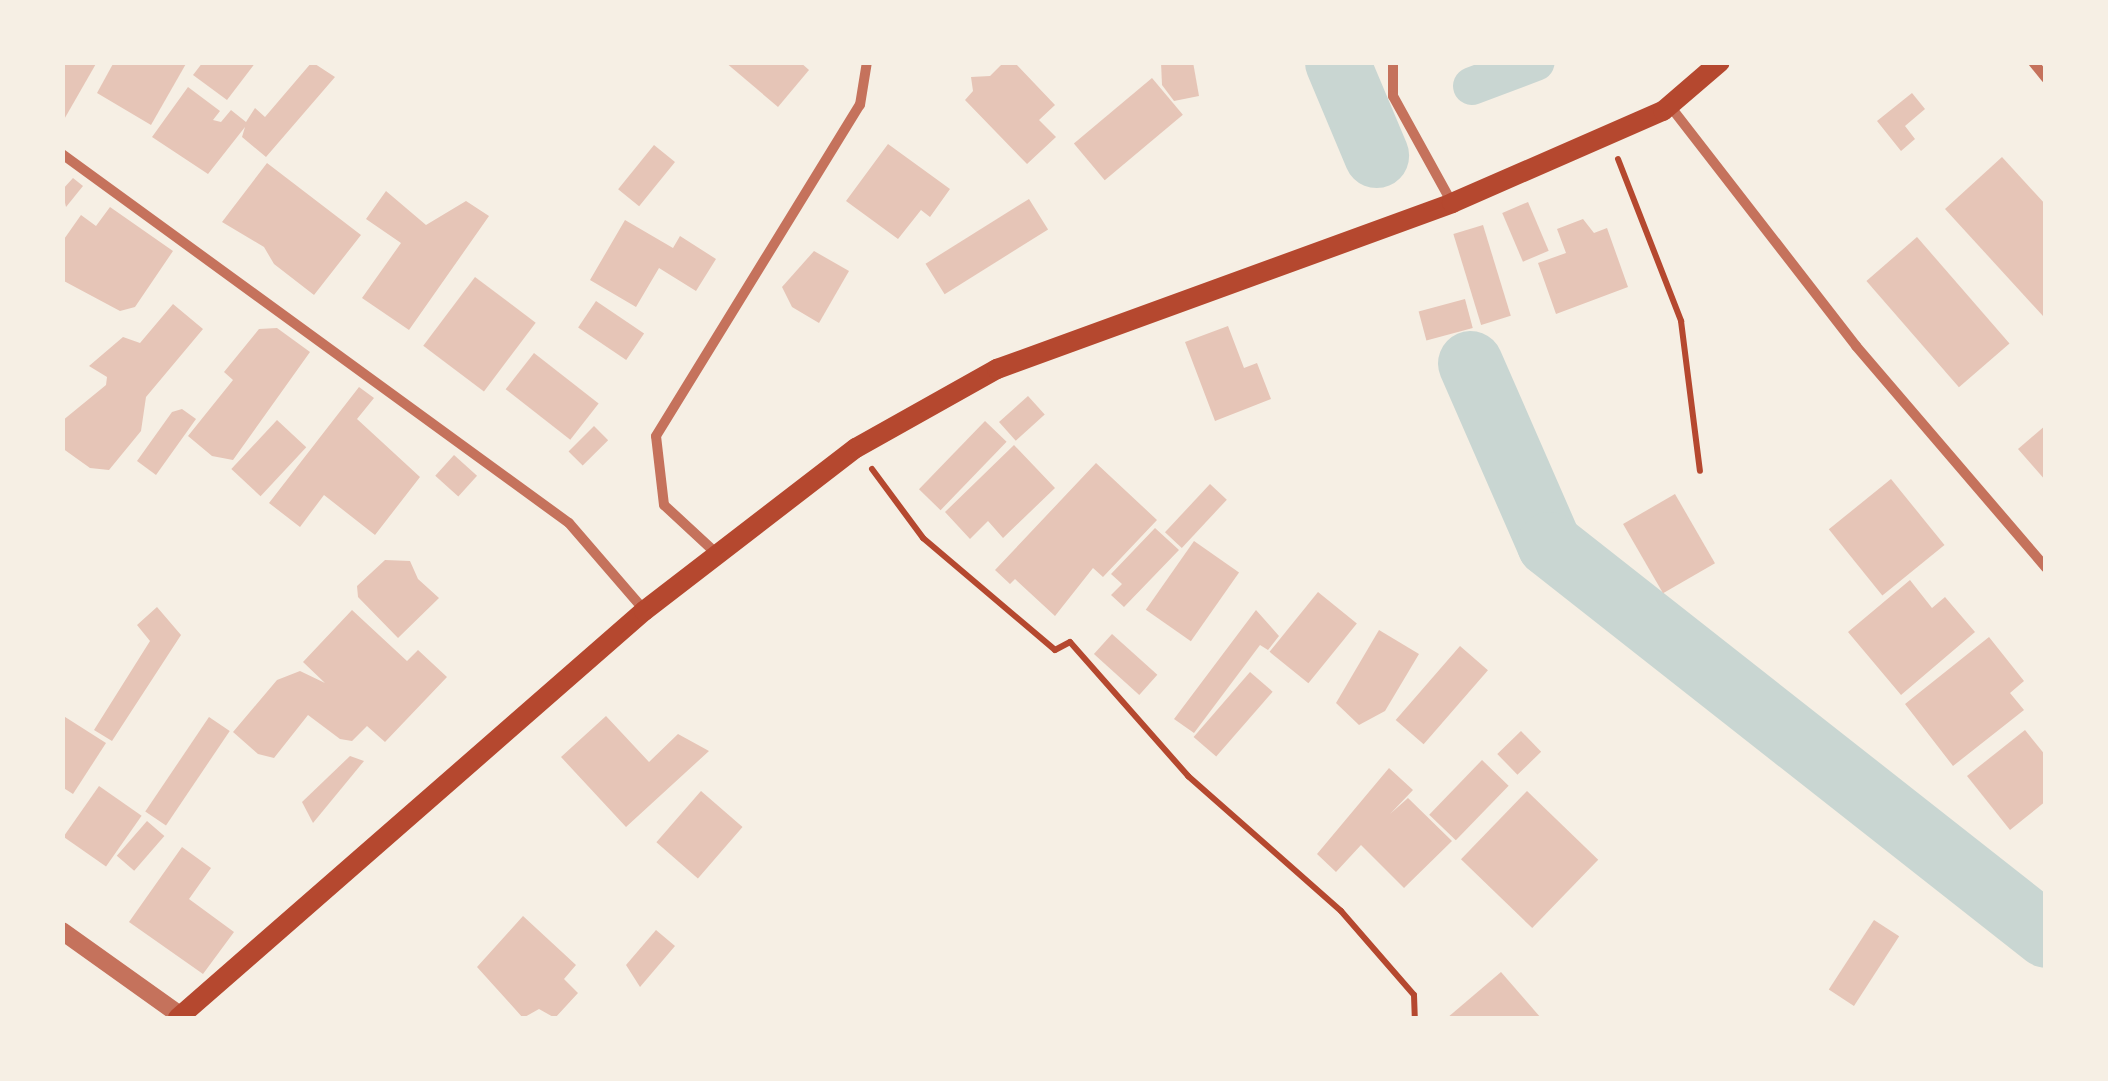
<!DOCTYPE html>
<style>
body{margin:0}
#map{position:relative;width:2108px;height:1081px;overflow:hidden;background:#f6efe4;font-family:"PT Sans Narrow",sans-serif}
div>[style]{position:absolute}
.canal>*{height:38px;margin:-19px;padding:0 19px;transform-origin:19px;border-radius:19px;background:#c9d6d2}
.river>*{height:65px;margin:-32.5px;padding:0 32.5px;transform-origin:32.5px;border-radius:32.5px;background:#c9d6d2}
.building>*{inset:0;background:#e6c5b7;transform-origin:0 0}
.path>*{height:6px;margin:-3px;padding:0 3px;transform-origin:3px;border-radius:3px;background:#b5482f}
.minor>*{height:10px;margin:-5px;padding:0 5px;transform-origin:5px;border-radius:5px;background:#c5725c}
.tertiary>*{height:18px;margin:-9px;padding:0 9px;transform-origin:9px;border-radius:9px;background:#c5725c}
.secondary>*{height:20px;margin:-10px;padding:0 10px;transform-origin:10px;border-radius:10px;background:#b5482f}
span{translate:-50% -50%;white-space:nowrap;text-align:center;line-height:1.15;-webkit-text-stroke:9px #f6efe4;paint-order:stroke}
.frame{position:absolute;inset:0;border:65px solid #f6efe4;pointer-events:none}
</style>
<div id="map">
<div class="canal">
<div style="left:1472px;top:86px;width:68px;rotate:-20.6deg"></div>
</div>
<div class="river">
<div style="left:1337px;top:62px;width:101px;rotate:67.2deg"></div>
<div style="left:1470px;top:363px;width:197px;rotate:66.4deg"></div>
<div style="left:1549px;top:544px;width:632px;rotate:38.19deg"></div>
</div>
<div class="building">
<div style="clip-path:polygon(62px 62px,97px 62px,62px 123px)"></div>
<div style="clip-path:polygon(114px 62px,187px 62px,151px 125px,97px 93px)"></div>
<div style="clip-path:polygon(203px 62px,256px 62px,227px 100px,193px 75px)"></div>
<div style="clip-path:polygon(312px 62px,335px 77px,266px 157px,242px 137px,245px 127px,208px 174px,152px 137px,188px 87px,220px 111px,213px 120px,221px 122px,231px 110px,246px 122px,255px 108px,265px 117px)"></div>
<div style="clip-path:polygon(725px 62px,800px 62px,809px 70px,778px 107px)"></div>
<div style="clip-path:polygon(1004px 62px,1014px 62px,1055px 105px,1039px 120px,1056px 137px,1027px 164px,965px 100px,973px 91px,971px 77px,990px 76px)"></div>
<div style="clip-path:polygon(1161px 62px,1193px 62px,1199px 96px,1174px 101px,1162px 85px)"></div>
<div style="left:1152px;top:78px;width:48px;height:102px;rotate:50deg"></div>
<div style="clip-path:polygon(1912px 93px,1925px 109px,1905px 126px,1915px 139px,1901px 151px,1877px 121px)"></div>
<div style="clip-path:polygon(888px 144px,950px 189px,930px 217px,921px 210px,898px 239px,846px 201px)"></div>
<div style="left:654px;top:145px;width:27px;height:57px;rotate:39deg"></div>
<div style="clip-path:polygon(2002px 157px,2046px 205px,2043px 316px,1945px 209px)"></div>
<div style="clip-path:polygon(267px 163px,361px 235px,314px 295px,274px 264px,264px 247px,222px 222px)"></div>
<div style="clip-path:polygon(73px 178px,83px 186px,66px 207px,62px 190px)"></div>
<div style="clip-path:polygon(386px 191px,426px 225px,466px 201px,489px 216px,409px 330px,362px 298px,401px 243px,366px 219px)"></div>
<div style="left:1029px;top:199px;width:36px;height:122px;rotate:58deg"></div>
<div style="left:1528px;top:202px;width:53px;height:28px;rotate:67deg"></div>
<div style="clip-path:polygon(110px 207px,173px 251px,135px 307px,120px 311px,62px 280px,62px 242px,81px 215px,96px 226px)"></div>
<div style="clip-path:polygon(1583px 219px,1594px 233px,1607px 228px,1628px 287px,1556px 314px,1538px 263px,1566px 253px,1557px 229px)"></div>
<div style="clip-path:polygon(625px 220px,673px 248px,680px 236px,716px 259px,696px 291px,659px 268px,636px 307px,590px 280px)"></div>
<div style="left:1483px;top:225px;width:95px;height:31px;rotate:73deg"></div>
<div style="left:1917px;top:237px;width:141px;height:67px;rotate:49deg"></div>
<div style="clip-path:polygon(814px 251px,849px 271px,819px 323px,792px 307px,782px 287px)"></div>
<div style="left:475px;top:277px;width:76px;height:86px;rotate:37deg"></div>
<div style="left:1465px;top:299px;width:30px;height:48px;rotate:75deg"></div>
<div style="left:596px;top:301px;width:58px;height:32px;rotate:34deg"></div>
<div style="clip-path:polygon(173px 304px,203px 329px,146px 397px,141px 431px,109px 470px,90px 468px,62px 448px,62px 421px,106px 385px,107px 377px,89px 366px,123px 337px,140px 343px)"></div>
<div style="clip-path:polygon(1228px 326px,1244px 368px,1257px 363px,1271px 399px,1215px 421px,1185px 342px)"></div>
<div style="clip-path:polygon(277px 328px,310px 352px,233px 460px,212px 456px,188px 436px,233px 380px,224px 372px,259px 329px)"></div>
<div style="left:534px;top:353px;width:82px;height:46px;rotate:38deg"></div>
<div style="clip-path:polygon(359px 387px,374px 398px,357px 419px,420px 477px,375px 535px,324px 495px,300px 527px,269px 503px)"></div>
<div style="left:1028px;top:396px;width:25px;height:39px;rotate:48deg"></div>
<div style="clip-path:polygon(182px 409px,196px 419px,156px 475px,137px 461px,172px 412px)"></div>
<div style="left:277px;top:420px;width:40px;height:67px;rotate:43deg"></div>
<div style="left:985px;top:421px;width:30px;height:95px;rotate:44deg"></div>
<div style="clip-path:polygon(2046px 425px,2046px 481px,2018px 449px)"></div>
<div style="left:594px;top:426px;width:20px;height:36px;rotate:45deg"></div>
<div style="clip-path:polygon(1014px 445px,1055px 488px,1003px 538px,988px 521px,970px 539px,945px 512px)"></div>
<div style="left:454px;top:455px;width:31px;height:28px;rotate:42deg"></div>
<div style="clip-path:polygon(1096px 463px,1157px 520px,1103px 577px,1093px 568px,1055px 616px,1015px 579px,1010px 584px,995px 570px)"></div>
<div style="left:1891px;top:479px;width:85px;height:80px;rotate:51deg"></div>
<div style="left:1210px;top:484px;width:23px;height:66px;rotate:43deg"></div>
<div style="left:1675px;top:494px;width:80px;height:60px;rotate:60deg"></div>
<div style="clip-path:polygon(1155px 528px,1179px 550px,1124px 607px,1111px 595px,1122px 584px,1111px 574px)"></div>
<div style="left:1194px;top:541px;width:55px;height:84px;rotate:35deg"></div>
<div style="clip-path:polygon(385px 560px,410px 561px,418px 579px,439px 598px,398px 638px,358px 597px,357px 586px)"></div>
<div style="clip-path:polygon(1910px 580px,1932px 608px,1945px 597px,1975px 632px,1901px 695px,1848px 632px)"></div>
<div style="left:1318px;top:592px;width:50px;height:77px;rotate:39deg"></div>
<div style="clip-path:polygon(157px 607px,181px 635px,112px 741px,94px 730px,150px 641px,137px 625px)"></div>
<div style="clip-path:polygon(352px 610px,407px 661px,418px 650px,447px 677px,385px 742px,367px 726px,352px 741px,340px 739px,308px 715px,274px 758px,258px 754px,233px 732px,277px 680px,300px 671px,325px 683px,303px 662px)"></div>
<div style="clip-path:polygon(1256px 610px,1279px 636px,1268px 650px,1260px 645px,1194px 733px,1174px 719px)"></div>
<div style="clip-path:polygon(1379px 630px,1419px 654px,1385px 711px,1359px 725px,1336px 703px)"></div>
<div style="left:1112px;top:634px;width:61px;height:27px;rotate:42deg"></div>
<div style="clip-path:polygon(1989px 637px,2024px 681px,2010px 693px,2024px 710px,1953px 766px,1905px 704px)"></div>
<div style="left:1460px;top:646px;width:37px;height:98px;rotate:41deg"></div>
<div style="left:1250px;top:672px;width:30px;height:86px;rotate:41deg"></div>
<div style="clip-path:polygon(62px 715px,106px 743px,73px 794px,62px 787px)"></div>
<div style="clip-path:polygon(606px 716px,649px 762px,678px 734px,709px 751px,626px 827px,561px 757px)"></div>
<div style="left:209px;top:717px;width:25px;height:114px;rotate:34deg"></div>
<div style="clip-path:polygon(2025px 730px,2046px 756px,2046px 801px,2010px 830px,1967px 776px)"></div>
<div style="left:1521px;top:731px;width:29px;height:33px;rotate:46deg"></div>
<div style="clip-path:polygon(350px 756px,364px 761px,313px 823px,302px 802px)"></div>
<div style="left:1482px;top:760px;width:37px;height:76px;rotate:44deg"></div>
<div style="clip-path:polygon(1389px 768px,1413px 790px,1390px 814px,1408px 798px,1452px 841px,1404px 888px,1361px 845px,1336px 872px,1317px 854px)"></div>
<div style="left:99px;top:786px;width:52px;height:62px;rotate:35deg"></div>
<div style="left:701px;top:791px;width:55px;height:68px;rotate:41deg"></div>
<div style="left:1527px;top:791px;width:99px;height:95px;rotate:44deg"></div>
<div style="left:147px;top:821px;width:23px;height:46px;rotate:41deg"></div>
<div style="clip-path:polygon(182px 847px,211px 868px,189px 899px,234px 932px,203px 974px,129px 922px)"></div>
<div style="clip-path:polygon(523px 916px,576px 965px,564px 979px,578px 993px,555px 1018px,539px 1009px,523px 1018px,477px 967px)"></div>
<div style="left:1874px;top:920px;width:30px;height:83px;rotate:33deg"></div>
<div style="clip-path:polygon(656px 930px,675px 946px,640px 987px,626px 965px)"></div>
<div style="clip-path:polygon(1501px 972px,1541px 1018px,1447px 1018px)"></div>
</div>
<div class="path">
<div style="left:1618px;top:159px;width:174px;rotate:68.7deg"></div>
<div style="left:1681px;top:321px;width:151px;rotate:82.8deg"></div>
<div style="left:872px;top:469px;width:86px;rotate:53.5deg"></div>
<div style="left:923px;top:538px;width:173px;rotate:40.3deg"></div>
<div style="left:1055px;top:650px;width:17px;rotate:-28deg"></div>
<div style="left:1070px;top:642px;width:179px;rotate:48.6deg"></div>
<div style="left:1188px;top:776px;width:204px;rotate:41.4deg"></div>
<div style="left:1341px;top:911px;width:111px;rotate:49deg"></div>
<div style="left:1414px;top:995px;width:23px;rotate:88deg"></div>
</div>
<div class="minor">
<div style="left:1393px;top:62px;width:34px;rotate:90deg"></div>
<div style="left:1393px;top:96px;width:122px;rotate:61.1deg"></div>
<div style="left:2033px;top:62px;width:21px;rotate:51deg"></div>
<div style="left:1670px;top:106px;width:304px;rotate:52.2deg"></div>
<div style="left:1856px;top:346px;width:292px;rotate:49.4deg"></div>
<div style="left:62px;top:154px;width:627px;rotate:36.05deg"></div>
<div style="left:569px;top:523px;width:115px;rotate:49.2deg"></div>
<div style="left:717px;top:554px;width:72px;rotate:-137.2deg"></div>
<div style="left:664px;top:505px;width:69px;rotate:-96.6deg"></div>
<div style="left:656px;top:436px;width:389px;rotate:-58.4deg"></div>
<div style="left:860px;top:105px;width:44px;rotate:-80.8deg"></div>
</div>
<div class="tertiary">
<div style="left:62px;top:931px;width:150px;rotate:35.5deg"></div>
</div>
<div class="secondary">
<div style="left:178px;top:1018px;width:619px;rotate:-41.13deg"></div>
<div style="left:644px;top:611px;width:267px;rotate:-37.6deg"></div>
<div style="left:856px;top:448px;width:162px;rotate:-29.3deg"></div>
<div style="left:997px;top:369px;width:484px;rotate:-20deg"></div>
<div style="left:1452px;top:203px;width:230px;rotate:-23.6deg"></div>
<div style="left:1663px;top:111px;width:75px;rotate:-40.7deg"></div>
</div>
<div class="frame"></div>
</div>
